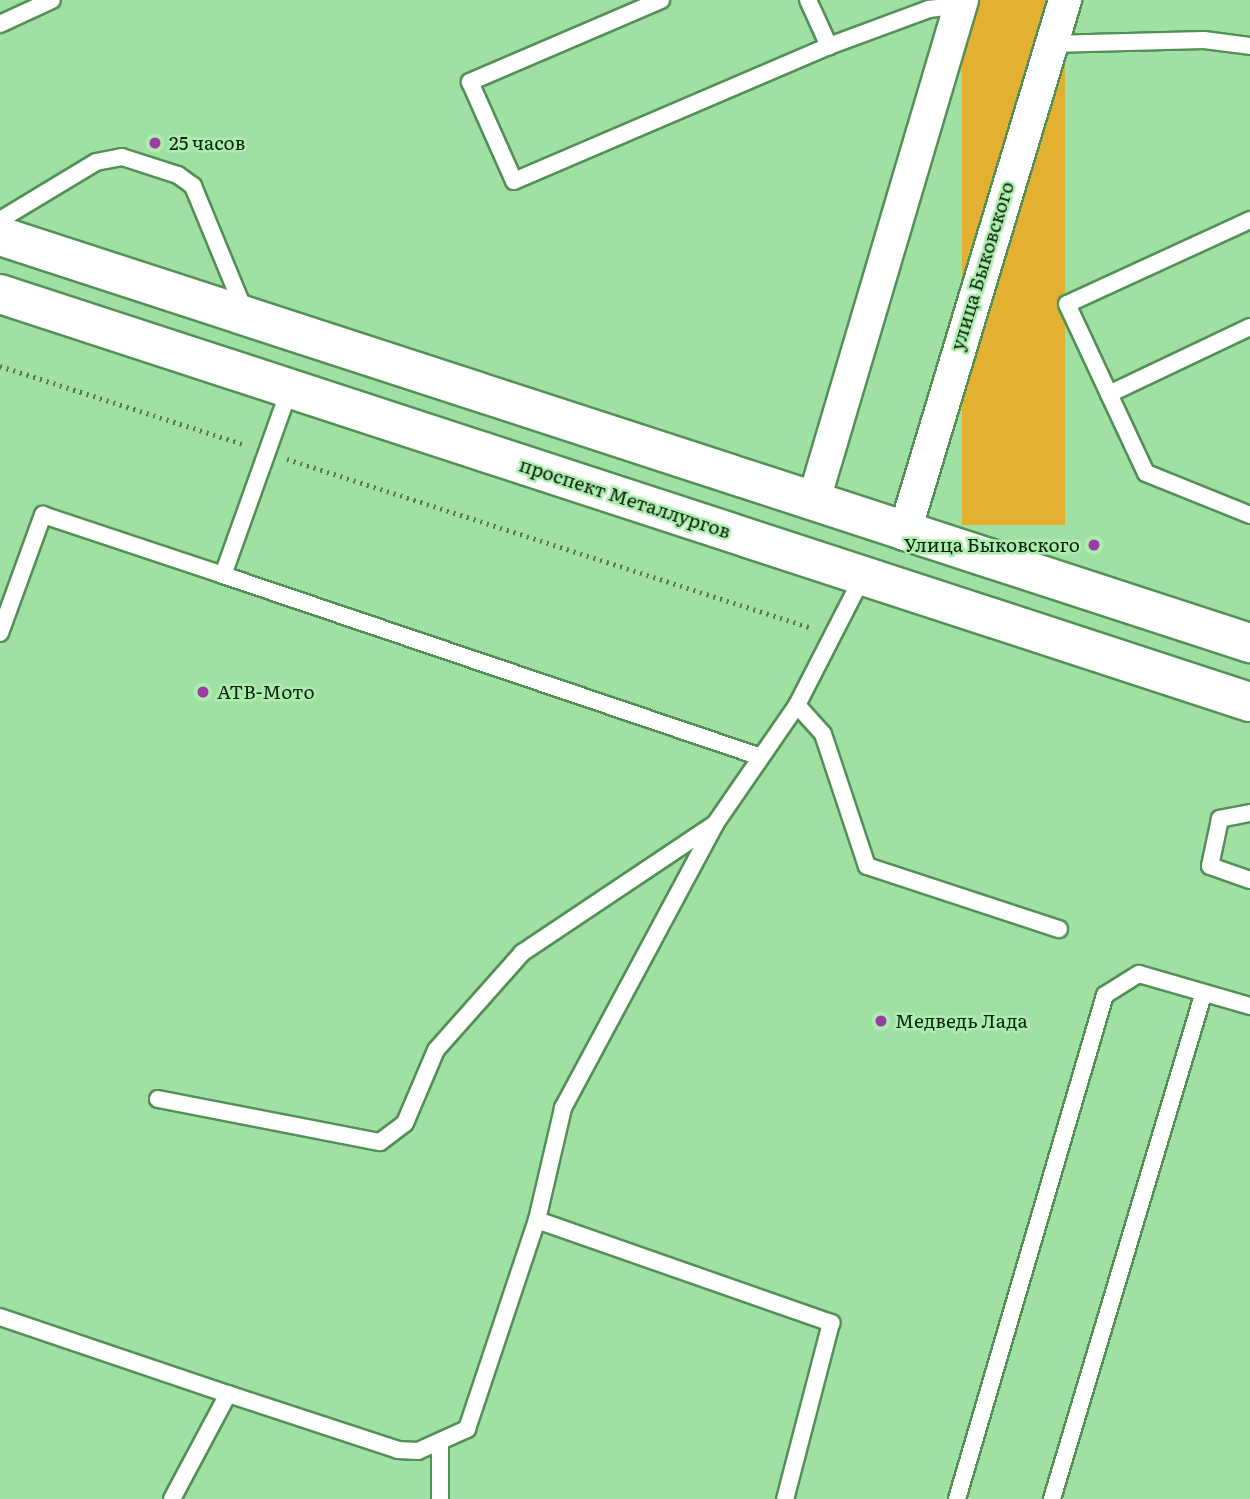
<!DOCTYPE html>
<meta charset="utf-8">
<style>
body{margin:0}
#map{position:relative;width:1250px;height:1499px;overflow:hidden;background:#a0e0a2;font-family:Literata,serif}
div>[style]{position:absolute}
.green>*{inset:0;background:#e4b031;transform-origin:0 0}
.path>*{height:4.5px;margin-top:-2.25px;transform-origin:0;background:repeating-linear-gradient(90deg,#517d53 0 2px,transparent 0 7px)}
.roads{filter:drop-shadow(2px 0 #539056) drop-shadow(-2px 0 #539056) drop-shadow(0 2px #539056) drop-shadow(0 -2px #539056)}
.lane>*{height:16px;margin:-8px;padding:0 8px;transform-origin:8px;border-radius:8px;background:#fff}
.street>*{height:32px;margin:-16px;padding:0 16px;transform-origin:16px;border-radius:16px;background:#fff}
.primary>*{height:38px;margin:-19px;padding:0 19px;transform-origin:19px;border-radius:19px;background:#fff}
.dots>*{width:19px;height:19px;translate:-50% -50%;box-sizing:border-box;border:4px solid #adedae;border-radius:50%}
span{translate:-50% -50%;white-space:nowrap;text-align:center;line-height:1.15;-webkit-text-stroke:5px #adedae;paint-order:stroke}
.poi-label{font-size:19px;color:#09220b}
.left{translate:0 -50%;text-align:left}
.right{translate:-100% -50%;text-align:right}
.street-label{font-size:19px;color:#09220b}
</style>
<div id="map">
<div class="green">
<div style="left:962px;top:0;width:103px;height:525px"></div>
</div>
<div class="path">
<div style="left:0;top:366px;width:258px;rotate:17.8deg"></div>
<div style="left:287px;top:459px;width:552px;rotate:17.84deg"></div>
</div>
<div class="roads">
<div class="lane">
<div style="left:661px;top:0;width:208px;rotate:156.8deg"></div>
<div style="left:470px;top:82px;width:108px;rotate:66deg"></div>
<div style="left:514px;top:181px;width:343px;rotate:-23.2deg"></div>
<div style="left:829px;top:46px;width:107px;rotate:-20.3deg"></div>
<div style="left:929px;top:9px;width:32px;rotate:-7deg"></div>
<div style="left:808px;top:0;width:51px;rotate:65.5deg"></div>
<div style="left:0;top:24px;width:57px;rotate:-24.8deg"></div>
<div style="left:1050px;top:44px;width:154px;rotate:-1.5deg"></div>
<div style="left:1204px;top:40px;width:46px;rotate:7.4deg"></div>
<div style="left:0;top:220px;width:112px;rotate:-31.1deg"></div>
<div style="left:96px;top:162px;width:26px;rotate:-11deg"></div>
<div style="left:122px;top:157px;width:59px;rotate:17.8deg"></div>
<div style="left:178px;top:175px;width:19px;rotate:36deg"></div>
<div style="left:193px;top:186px;width:134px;rotate:67.6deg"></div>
<div style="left:1250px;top:220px;width:201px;rotate:155.3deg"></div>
<div style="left:1067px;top:304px;width:99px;rotate:65deg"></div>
<div style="left:1109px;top:394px;width:156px;rotate:-25.4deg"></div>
<div style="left:1109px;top:394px;width:87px;rotate:64.9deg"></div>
<div style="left:1146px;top:473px;width:112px;rotate:22deg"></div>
<div style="left:223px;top:575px;width:565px;rotate:18.69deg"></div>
<div style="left:0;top:633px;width:126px;rotate:-70deg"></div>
<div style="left:43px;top:515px;width:190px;rotate:18.4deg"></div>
<div style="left:223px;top:575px;width:199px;rotate:-70.3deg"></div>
<div style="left:797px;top:705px;width:39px;rotate:48deg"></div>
<div style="left:823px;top:734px;width:139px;rotate:71.6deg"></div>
<div style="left:867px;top:866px;width:202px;rotate:18.2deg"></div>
<div style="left:1250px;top:813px;width:31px;rotate:169deg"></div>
<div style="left:1220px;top:819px;width:48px;rotate:102deg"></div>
<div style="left:1210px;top:866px;width:42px;rotate:19.3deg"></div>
<div style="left:158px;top:1099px;width:226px;rotate:11deg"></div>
<div style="left:380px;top:1142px;width:31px;rotate:-37deg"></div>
<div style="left:405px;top:1123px;width:79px;rotate:-67deg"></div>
<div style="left:436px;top:1050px;width:130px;rotate:-48.4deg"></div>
<div style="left:522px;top:953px;width:230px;rotate:-33.8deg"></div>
<div style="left:537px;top:1220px;width:312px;rotate:19.3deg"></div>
<div style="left:831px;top:1323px;width:182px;rotate:104.6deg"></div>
<div style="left:0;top:1317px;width:241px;rotate:18.7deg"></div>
<div style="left:440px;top:1444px;width:55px;rotate:90deg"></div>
<div style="left:172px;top:1499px;width:119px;rotate:-61.9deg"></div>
<div style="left:228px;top:1394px;width:179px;rotate:18.2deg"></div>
<div style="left:398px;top:1450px;width:20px;rotate:3deg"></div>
<div style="left:418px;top:1451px;width:54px;rotate:-24.2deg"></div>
<div style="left:467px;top:1429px;width:220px;rotate:-71.5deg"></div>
<div style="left:537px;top:1220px;width:115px;rotate:-76.9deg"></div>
<div style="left:563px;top:1108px;width:322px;rotate:-61.8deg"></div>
<div style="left:715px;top:824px;width:145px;rotate:-55.4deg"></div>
<div style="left:797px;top:705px;width:145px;rotate:-62.9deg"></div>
<div style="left:957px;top:1499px;width:525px;rotate:-73.64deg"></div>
<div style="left:1105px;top:995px;width:40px;rotate:-32deg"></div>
<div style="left:1139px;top:974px;width:116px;rotate:16.1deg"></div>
<div style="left:1052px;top:1499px;width:526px;rotate:-73.32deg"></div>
</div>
<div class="street">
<div style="left:813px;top:503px;width:525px;rotate:-73.5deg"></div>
<div style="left:904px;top:534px;width:558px;rotate:-73.22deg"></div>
</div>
<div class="primary">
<div style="left:0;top:236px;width:1315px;rotate:18.04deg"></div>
<div style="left:0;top:294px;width:1315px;rotate:18.08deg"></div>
</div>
</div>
<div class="dots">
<div style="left:155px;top:143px;background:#9c3ba3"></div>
<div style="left:1094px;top:545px;background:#9c3ba3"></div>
<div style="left:203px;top:692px;background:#9c3ba3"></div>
<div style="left:881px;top:1021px;background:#9c3ba3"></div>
</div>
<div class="poi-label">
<span class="left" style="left:169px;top:143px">25 часов</span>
<span class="right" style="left:1080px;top:545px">Улица Быковского</span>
<span class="left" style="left:217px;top:692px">АТВ-Мото</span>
<span class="left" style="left:895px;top:1021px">Медведь Лада</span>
</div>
<div class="street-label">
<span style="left:982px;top:266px;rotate:-73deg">улица Быковского</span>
<span style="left:625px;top:498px;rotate:18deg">проспект Металлургов</span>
</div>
</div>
